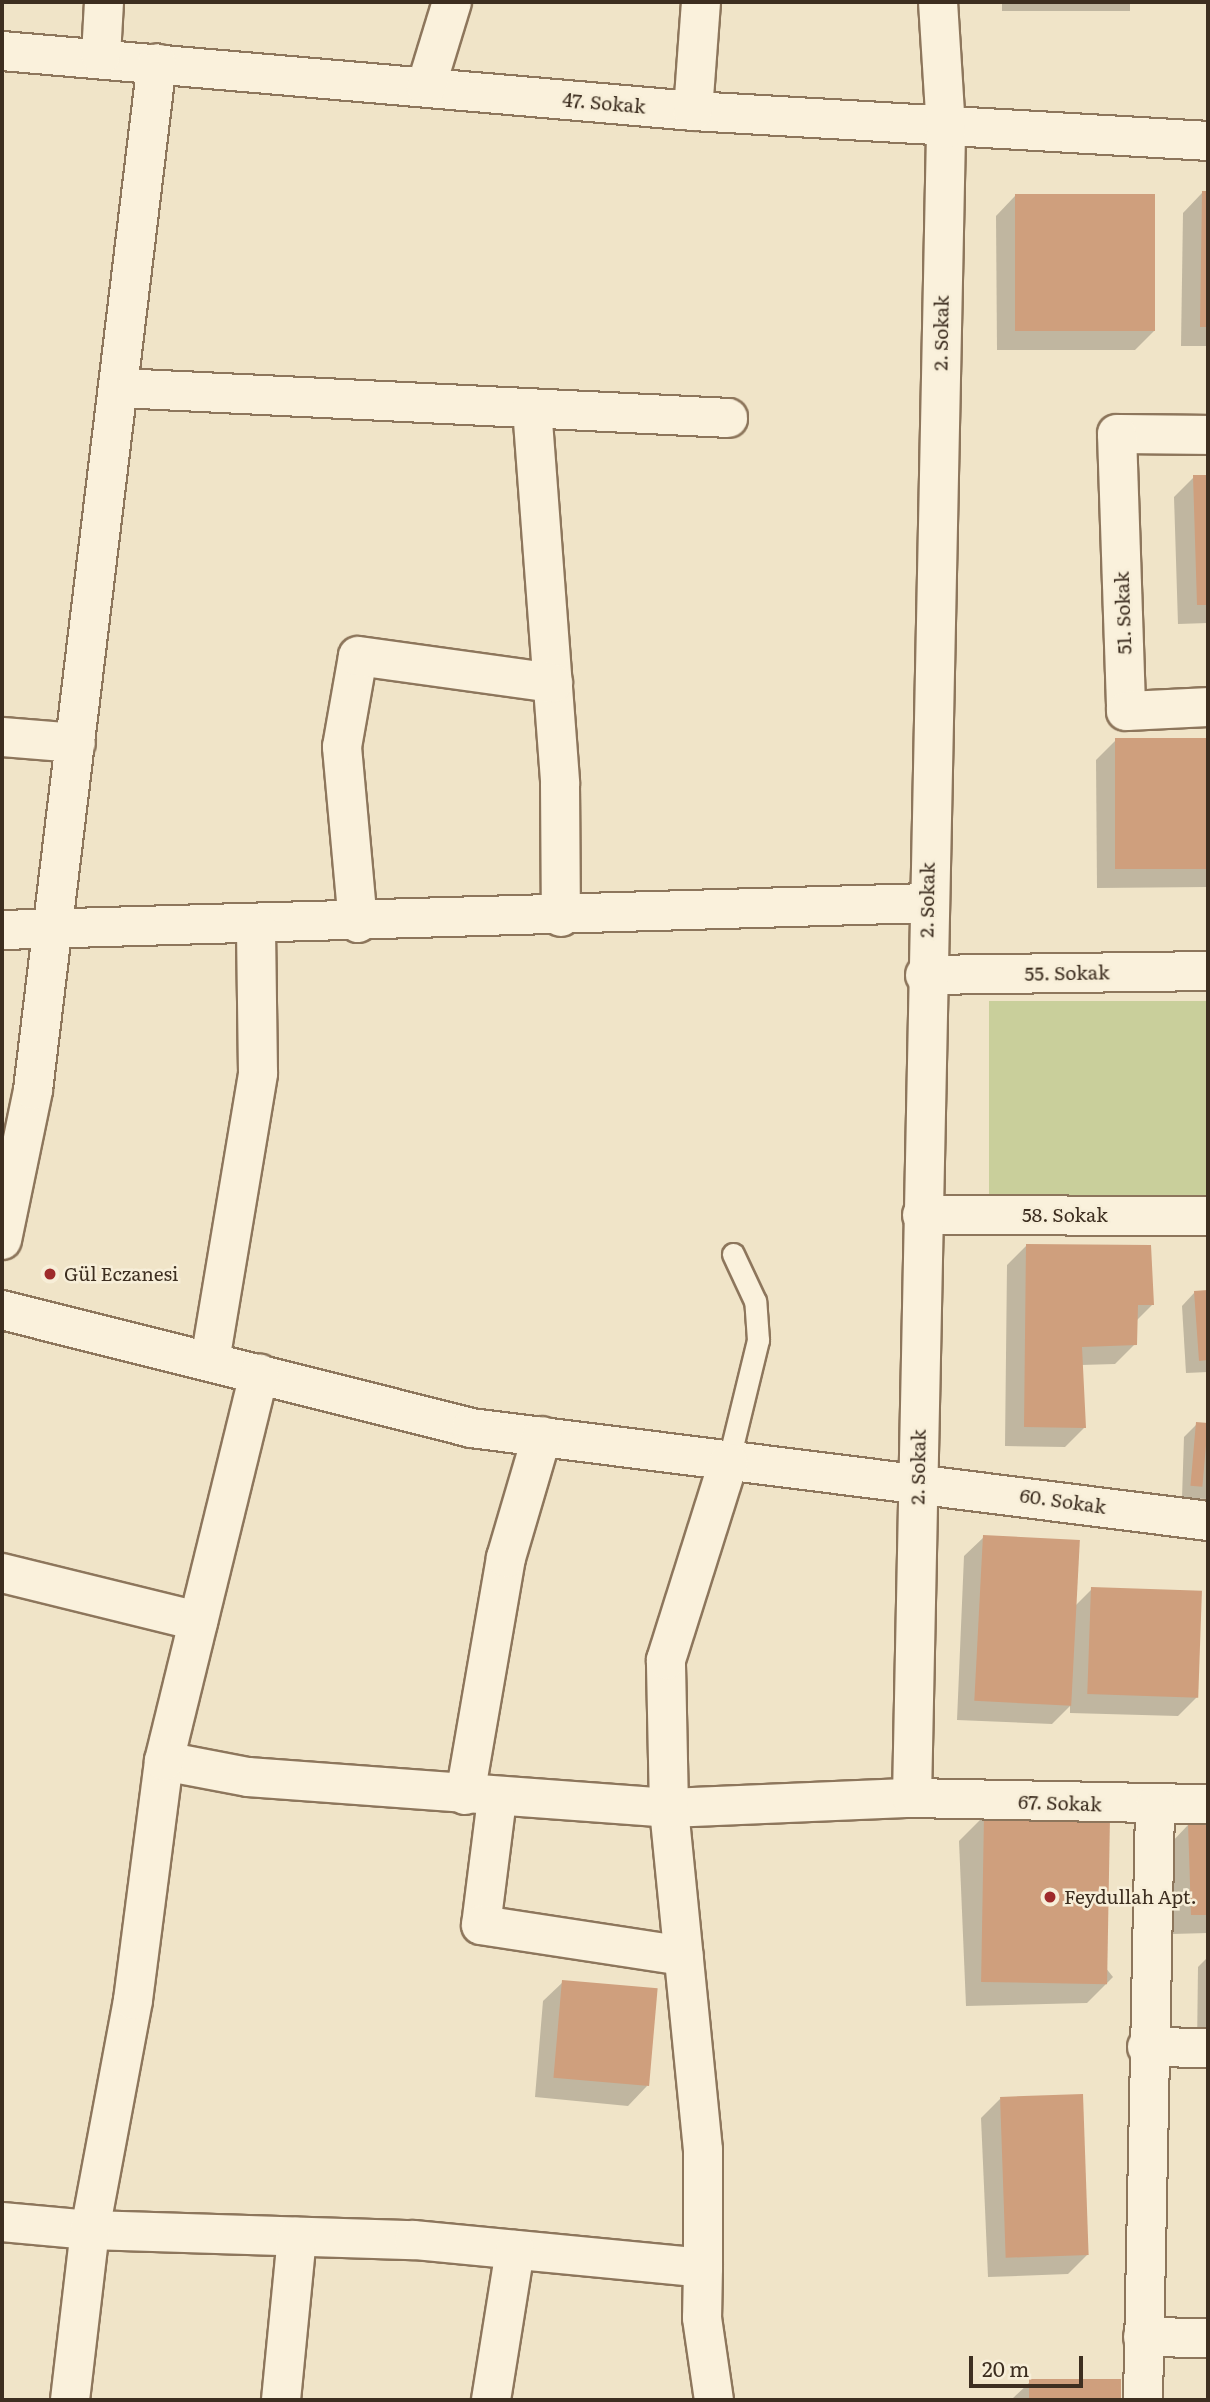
<!DOCTYPE html>
<meta charset="utf-8">
<style>
body{margin:0}
#map{position:relative;width:1210px;height:2402px;overflow:hidden;background:#f0e4c8;font-family:Literata,serif}
div>[style]{position:absolute}
.green>*{inset:0;background:#c9cf9b;transform-origin:0 0}
.shadow>*{inset:0;background:#0003;transform-origin:0 0}
.building>*{inset:0;background:#cf9f7d;transform-origin:0 0}
.roads{filter:drop-shadow(2px 0 #8d765c) drop-shadow(-2px 0 #8d765c) drop-shadow(0 2px #8d765c) drop-shadow(0 -2px #8d765c)}
.service>*{height:21px;margin:-10.5px;padding:0 10.5px;transform-origin:10.5px;border-radius:10.5px;background:#faf1dc}
.minor>*{height:38px;margin:-19px;padding:0 19px;transform-origin:19px;border-radius:19px;background:#faf1dc}
.tertiary>*{height:38px;margin:-19px;padding:0 19px;transform-origin:19px;border-radius:19px;background:#faf1dc}
.dots>*{width:19px;height:19px;translate:-50% -50%;box-sizing:border-box;border:4px solid #f7eed8;border-radius:50%}
span{translate:-50% -50%;white-space:nowrap;text-align:center;line-height:1.15;-webkit-text-stroke:5px #f7eed8;paint-order:stroke}
.street-label{font-size:19px;color:#3d2e20}
.poi-label{font-size:19px;color:#3d2e20}
.left{translate:0 -50%;text-align:left}
.frame{position:absolute;inset:0;border:4px solid #3d2e20;pointer-events:none}
.scale{position:absolute;left:969px;top:2356px;width:114px;height:32px;box-sizing:border-box;border:4px solid #3d2e20;border-top:0;padding-left:9px;font-size:21px;line-height:24px;white-space:nowrap;color:#3d2e20;-webkit-text-stroke:5px #f7eed8;paint-order:stroke}
</style>
<div id="map">
<div class="green">
<div style="left:989px;top:1001px;width:219px;height:194px"></div>
</div>
<div class="shadow">
<div style="left:1002px;top:2px;width:128px;height:9px"></div>
<div style="clip-path:polygon(1202px 193px,1208px 193px,1208px 346px,1181px 346px,1183px 213px)"></div>
<div style="clip-path:polygon(1015px 196px,1155px 330px,1135px 350px,997px 350px,996px 216px)"></div>
<div style="clip-path:polygon(1194px 477px,1208px 477px,1208px 623px,1178px 624px,1174px 497px)"></div>
<div style="clip-path:polygon(1208px 740px,1208px 887px,1097px 888px,1096px 760px,1115px 741px)"></div>
<div style="clip-path:polygon(1027px 1245px,1152px 1305px,1136px 1321px,1135px 1344px,1115px 1364px,1081px 1365px,1085px 1427px,1065px 1447px,1005px 1446px,1007px 1265px)"></div>
<div style="clip-path:polygon(1208px 1291px,1208px 1372px,1186px 1373px,1182px 1306px,1195px 1292px)"></div>
<div style="clip-path:polygon(1197px 1424px,1208px 1424px,1208px 1499px,1182px 1498px,1184px 1437px)"></div>
<div style="clip-path:polygon(984px 1537px,1076px 1605px,1092px 1589px,1198px 1696px,1178px 1716px,1070px 1713px,1070px 1706px,1052px 1724px,957px 1720px,964px 1556px)"></div>
<div style="clip-path:polygon(984px 1816px,1113px 1977px,1087px 2003px,966px 2006px,959px 1841px)"></div>
<div style="clip-path:polygon(1189px 1824px,1208px 1824px,1208px 1933px,1172px 1934px,1170px 1844px)"></div>
<div style="clip-path:polygon(1208px 1957px,1208px 2049px,1197px 2049px,1198px 1967px)"></div>
<div style="clip-path:polygon(563px 1982px,647px 2086px,628px 2106px,535px 2097px,543px 2001px)"></div>
<div style="clip-path:polygon(1000px 2099px,1088px 2254px,1068px 2274px,988px 2277px,981px 2118px)"></div>
<div style="clip-path:polygon(1119px 2381px,1119px 2400px,1011px 2400px,1030px 2382px)"></div>
</div>
<div class="building">
<div style="clip-path:polygon(1202px 191px,1208px 191px,1208px 327px,1200px 327px)"></div>
<div style="left:1155px;top:194px;width:137px;height:140px;rotate:90deg"></div>
<div style="clip-path:polygon(1193px 475px,1208px 475px,1208px 605px,1197px 605px)"></div>
<div style="left:1208px;top:738px;width:131px;height:93px;rotate:90deg"></div>
<div style="clip-path:polygon(1026px 1244px,1151px 1245px,1154px 1305px,1138px 1305px,1137px 1345px,1082px 1347px,1086px 1428px,1024px 1427px)"></div>
<div style="clip-path:polygon(1208px 1290px,1208px 1360px,1199px 1361px,1194px 1291px)"></div>
<div style="left:1196px;top:1422px;width:12px;height:64px;rotate:5deg"></div>
<div style="left:983px;top:1535px;width:97px;height:166px;rotate:3deg"></div>
<div style="left:1091px;top:1587px;width:111px;height:107px;rotate:2deg"></div>
<div style="left:984px;top:1815px;width:126px;height:167px;rotate:1deg"></div>
<div style="clip-path:polygon(1208px 1822px,1208px 1915px,1191px 1915px,1188px 1823px)"></div>
<div style="left:562px;top:1980px;width:96px;height:98px;rotate:5deg"></div>
<div style="left:1083px;top:2094px;width:161px;height:83px;rotate:88deg"></div>
<div style="left:1121px;top:2379px;width:21px;height:92px;rotate:90deg"></div>
</div>
<div class="roads">
<div class="service">
<div style="left:728px;top:1463px;width:127px;rotate:-76.3deg"></div>
<div style="left:758px;top:1340px;width:39px;rotate:-94deg"></div>
<div style="left:755px;top:1301px;width:52px;rotate:-115.1deg"></div>
</div>
<div class="minor">
<div style="left:2px;top:51px;width:694px;rotate:4.96deg"></div>
<div style="left:693px;top:111px;width:516px;rotate:3.33deg"></div>
<div style="left:101px;top:56px;width:54px;rotate:-86.8deg"></div>
<div style="left:426px;top:87px;width:89px;rotate:-73deg"></div>
<div style="left:693px;top:111px;width:109px;rotate:-85.8deg"></div>
<div style="left:120px;top:388px;width:609px;rotate:2.82deg"></div>
<div style="left:532px;top:408px;width:377px;rotate:85.7deg"></div>
<div style="left:560px;top:784px;width:133px;rotate:89.6deg"></div>
<div style="left:1208px;top:435px;width:91px;rotate:-179.4deg"></div>
<div style="left:1117px;top:434px;width:277px;rotate:88.1deg"></div>
<div style="left:1126px;top:711px;width:82px;rotate:-2.8deg"></div>
<div style="left:2px;top:737px;width:74px;rotate:4.6deg"></div>
<div style="left:358px;top:923px;width:177px;rotate:-95.2deg"></div>
<div style="left:342px;top:747px;width:92px;rotate:-80deg"></div>
<div style="left:358px;top:656px;width:197px;rotate:7.9deg"></div>
<div style="left:2px;top:930px;width:925px;rotate:-1.67deg"></div>
<div style="left:925px;top:975px;width:283px;rotate:-0.8deg"></div>
<div style="left:922px;top:1215px;width:286px;rotate:0.2deg"></div>
<div style="left:2px;top:1240px;width:153px;rotate:-78.3deg"></div>
<div style="left:33px;top:1090px;width:1034px;rotate:-83.12deg"></div>
<div style="left:2px;top:1310px;width:484px;rotate:14.1deg"></div>
<div style="left:471px;top:1428px;width:743px;rotate:7.19deg"></div>
<div style="left:210px;top:1361px;width:292px;rotate:-80.5deg"></div>
<div style="left:258px;top:1073px;width:148px;rotate:-90.8deg"></div>
<div style="left:2px;top:1573px;width:202px;rotate:13.8deg"></div>
<div style="left:164px;top:1761px;width:86px;rotate:10.8deg"></div>
<div style="left:248px;top:1777px;width:422px;rotate:4.2deg"></div>
<div style="left:669px;top:1808px;width:243px;rotate:-2.4deg"></div>
<div style="left:912px;top:1798px;width:296px;rotate:1.2deg"></div>
<div style="left:465px;top:1795px;width:241px;rotate:-80.2deg"></div>
<div style="left:506px;top:1558px;width:127px;rotate:-73.6deg"></div>
<div style="left:497px;top:1799px;width:127px;rotate:97.2deg"></div>
<div style="left:481px;top:1925px;width:205px;rotate:8.7deg"></div>
<div style="left:1147px;top:2047px;width:61px;rotate:0.9deg"></div>
<div style="left:2px;top:2222px;width:88px;rotate:5.2deg"></div>
<div style="left:90px;top:2230px;width:324px;rotate:1.8deg"></div>
<div style="left:414px;top:2240px;width:290px;rotate:5.5deg"></div>
<div style="left:703px;top:2268px;width:118px;rotate:-90deg"></div>
<div style="left:703px;top:2150px;width:344px;rotate:-95.7deg"></div>
<div style="left:669px;top:1808px;width:148px;rotate:-91.2deg"></div>
<div style="left:666px;top:1660px;width:207px;rotate:-72.5deg"></div>
<div style="left:703px;top:2268px;width:50px;rotate:91.1deg"></div>
<div style="left:702px;top:2318px;width:83px;rotate:81.7deg"></div>
<div style="left:1143px;top:2337px;width:65px;rotate:0.9deg"></div>
<div style="left:70px;top:2400px;width:171px;rotate:-83.3deg"></div>
<div style="left:90px;top:2230px;width:234px;rotate:-79.4deg"></div>
<div style="left:133px;top:2000px;width:241px;rotate:-82.6deg"></div>
<div style="left:164px;top:1761px;width:399px;rotate:-76.2deg"></div>
<div style="left:281px;top:2400px;width:164px;rotate:-84.4deg"></div>
<div style="left:491px;top:2400px;width:152px;rotate:-80.9deg"></div>
<div style="left:1143px;top:2400px;width:594px;rotate:-88.84deg"></div>
</div>
<div class="tertiary">
<div style="left:912px;top:1798px;width:1669px;rotate:-88.83deg"></div>
<div style="left:946px;top:129px;width:127px;rotate:-93.6deg"></div>
</div>
</div>
<div class="dots">
<div style="left:50px;top:1274px;background:#9e2a2b"></div>
<div style="left:1050px;top:1897px;background:#9e2a2b"></div>
</div>
<div class="street-label">
<span style="left:604px;top:103px;rotate:5deg">47. Sokak</span>
<span style="left:941px;top:333px;rotate:-89deg">2. Sokak</span>
<span style="left:1123px;top:613px;rotate:-92deg">51. Sokak</span>
<span style="left:927px;top:900px;rotate:-89deg">2. Sokak</span>
<span style="left:1067px;top:973px;rotate:-1deg">55. Sokak</span>
<span style="left:1065px;top:1215px">58. Sokak</span>
<span style="left:918px;top:1467px;rotate:-89deg">2. Sokak</span>
<span style="left:1063px;top:1501px;rotate:8deg">60. Sokak</span>
<span style="left:1060px;top:1803px;rotate:2deg">67. Sokak</span>
</div>
<div class="poi-label">
<span class="left" style="left:64px;top:1274px">Gül Eczanesi</span>
<span class="left" style="left:1064px;top:1897px">Feydullah Apt.</span>
</div>
<div class="frame"></div>
<div class="scale">20 m</div>
</div>
